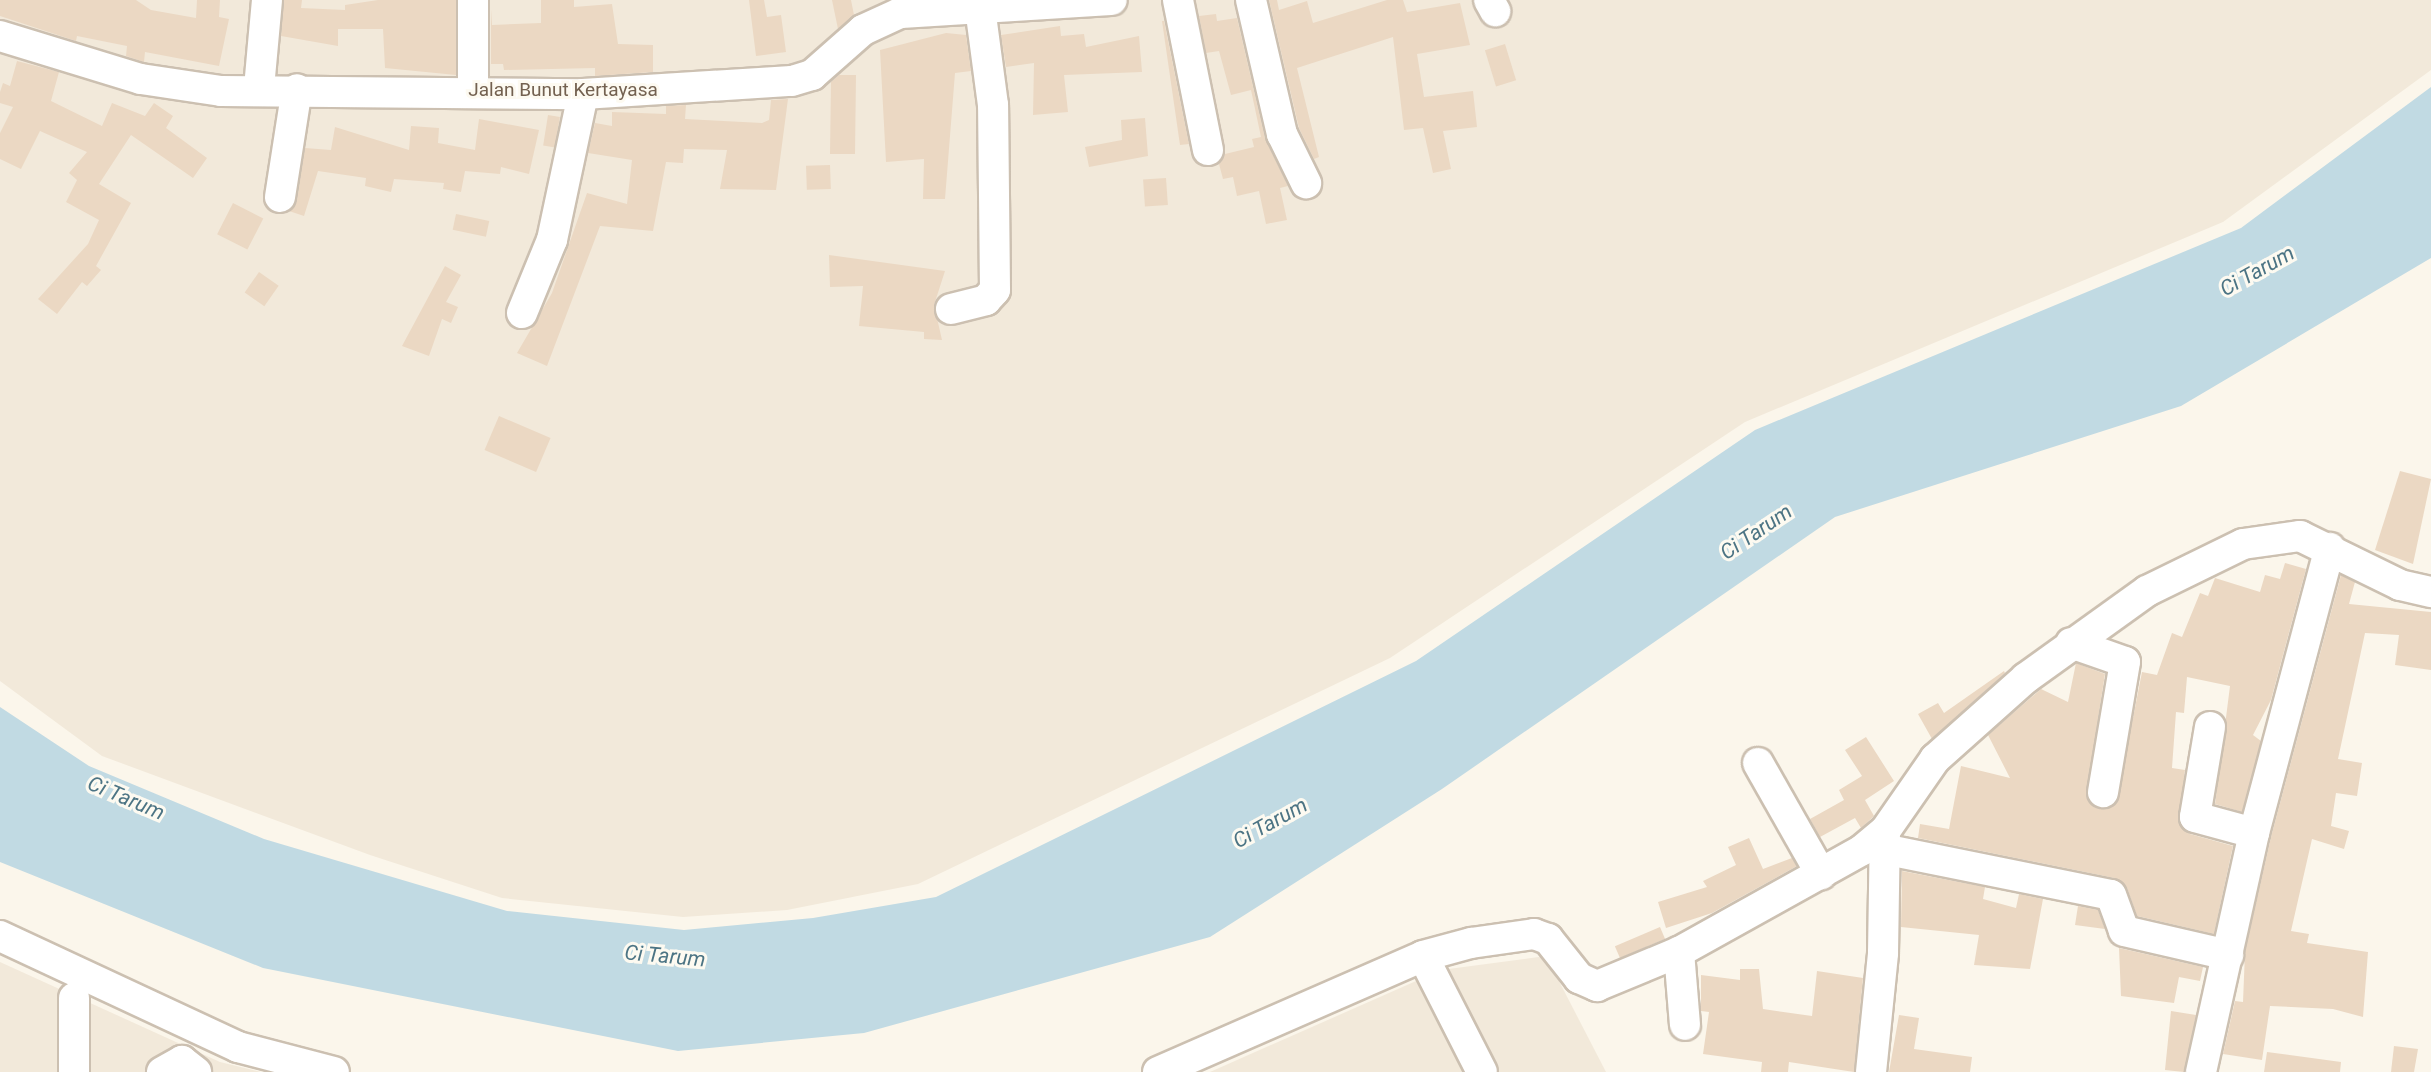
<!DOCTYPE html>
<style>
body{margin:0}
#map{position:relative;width:2431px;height:1072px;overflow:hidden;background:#fbf6eb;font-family:Roboto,sans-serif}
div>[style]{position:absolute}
.residential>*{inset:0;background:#f2e9da}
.water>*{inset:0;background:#c1dae3}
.building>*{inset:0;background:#ebd8c3;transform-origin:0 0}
.roads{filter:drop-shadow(2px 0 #ccc0b1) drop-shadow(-2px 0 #ccc0b1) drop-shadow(0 2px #ccc0b1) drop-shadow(0 -2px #ccc0b1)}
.minor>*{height:30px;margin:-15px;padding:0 15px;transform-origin:15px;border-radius:15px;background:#fff}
span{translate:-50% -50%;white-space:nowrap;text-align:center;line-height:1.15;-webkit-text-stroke:6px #fdfaf1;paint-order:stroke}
.street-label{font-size:19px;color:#736150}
.water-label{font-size:21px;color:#4c7484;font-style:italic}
</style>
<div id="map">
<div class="residential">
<div style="clip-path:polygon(0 0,2431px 0,2431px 70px,2223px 222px,1745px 422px,1390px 658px,918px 884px,787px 910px,683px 917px,502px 898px,370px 855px,102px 756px,0 681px)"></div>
<div style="clip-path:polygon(1546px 956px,1606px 1072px,1210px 1072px,1441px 970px)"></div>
<div style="clip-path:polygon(0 962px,220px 1062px,261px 1072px,0 1072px)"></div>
</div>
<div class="water">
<div style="clip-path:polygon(2431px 87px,2431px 258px,2181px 406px,1835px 517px,1442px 789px,1210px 937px,864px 1033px,678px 1051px,263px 968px,0 862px,0 707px,89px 766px,264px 839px,507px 911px,684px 930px,813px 918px,936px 897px,1416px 661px,1755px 430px,2241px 228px)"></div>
</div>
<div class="building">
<div style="clip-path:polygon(0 0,136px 0,151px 10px,196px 18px,197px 0,220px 0,219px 17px,229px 19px,219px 66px,145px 52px,144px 62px,126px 56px,127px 46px,77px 36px,76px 41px,0 16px)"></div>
<div style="clip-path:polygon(284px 0,302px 0,301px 8px,345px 10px,345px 5px,378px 0,456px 0,456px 75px,385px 68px,383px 29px,338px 29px,338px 46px,281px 36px)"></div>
<div style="clip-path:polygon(541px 0,574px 0,574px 7px,612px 4px,618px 44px,653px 45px,653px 72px,595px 76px,595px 68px,504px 70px,503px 64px,491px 64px,491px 9px,492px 25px,541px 23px)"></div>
<div style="clip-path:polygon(749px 0,764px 0,767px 17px,781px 15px,786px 52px,756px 56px)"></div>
<div style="clip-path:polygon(832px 0,851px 0,854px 15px,838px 29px)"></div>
<div style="clip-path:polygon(1269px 0,1277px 0,1279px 10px,1307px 1px,1313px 23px,1387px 0,1403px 0,1407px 12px,1460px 3px,1470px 45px,1417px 54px,1424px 97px,1473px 91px,1477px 127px,1443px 131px,1451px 169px,1433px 173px,1423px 128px,1404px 130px,1393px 37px,1297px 68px,1319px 157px,1314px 159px,1299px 128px)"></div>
<div style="clip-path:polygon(1216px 14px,1217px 21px,1237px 18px,1265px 138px,1288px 186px,1280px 188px,1287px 220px,1266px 224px,1259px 191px,1237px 196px,1233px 177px,1223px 179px,1219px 164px,1225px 154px,1254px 147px,1252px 139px,1261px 137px,1251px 90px,1231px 95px,1219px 51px,1206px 53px,1199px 16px)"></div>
<div style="clip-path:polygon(1162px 21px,1164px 21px,1189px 144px,1180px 145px)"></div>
<div style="clip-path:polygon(1060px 26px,1061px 36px,1084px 34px,1086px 47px,1139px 36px,1142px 72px,1064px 75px,1068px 112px,1033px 115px,1034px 63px,1006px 67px,1001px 35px)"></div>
<div style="clip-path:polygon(946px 33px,966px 35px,971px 71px,955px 73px,945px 199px,923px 199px,924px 159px,886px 162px,880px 50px)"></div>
<div style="left:1505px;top:44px;width:38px;height:21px;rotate:73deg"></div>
<div style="clip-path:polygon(17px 61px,59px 72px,51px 101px,102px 126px,112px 103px,145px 116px,154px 103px,173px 116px,166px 128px,207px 158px,193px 178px,131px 135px,99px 184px,131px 203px,96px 266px,101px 270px,87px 286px,82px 282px,57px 314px,38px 299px,88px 244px,99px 220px,66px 202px,77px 180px,69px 173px,87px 152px,40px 131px,21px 169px,0 159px,0 133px,13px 107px,0 103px,0 92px,3px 83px,10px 86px)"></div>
<div style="clip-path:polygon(839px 75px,856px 75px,855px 154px,830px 154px,831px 82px)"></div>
<div style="clip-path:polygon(788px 99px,776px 190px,720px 189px,727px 150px,684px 149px,683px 163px,666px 162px,653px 231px,600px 226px,547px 366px,517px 353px,552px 293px,587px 193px,627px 204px,632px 160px,588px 153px,595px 123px,612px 126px,612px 112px,666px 114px,666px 106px,686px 105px,685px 119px,762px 123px,769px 120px,771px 100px)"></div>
<div style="left:548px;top:115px;width:12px;height:31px;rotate:9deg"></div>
<div style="clip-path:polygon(1145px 118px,1148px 156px,1089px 167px,1085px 147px,1122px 140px,1121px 120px)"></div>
<div style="clip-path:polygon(479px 119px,539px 130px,529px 174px,501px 167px,500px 174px,465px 171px,461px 192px,443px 189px,444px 183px,394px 179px,391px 192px,365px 186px,366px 178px,318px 171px,304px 216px,289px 211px,297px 200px,305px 148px,331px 150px,335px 127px,409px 150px,411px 126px,439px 128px,438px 143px,475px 150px)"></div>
<div style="left:830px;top:165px;width:24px;height:24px;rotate:88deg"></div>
<div style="left:1166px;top:178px;width:27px;height:23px;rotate:86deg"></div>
<div style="left:233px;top:203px;width:34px;height:35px;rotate:27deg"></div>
<div style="left:456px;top:214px;width:34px;height:16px;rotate:12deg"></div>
<div style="clip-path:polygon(829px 255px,945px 271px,934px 305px,942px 340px,924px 339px,924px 332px,859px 326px,863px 286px,830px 287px)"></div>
<div style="clip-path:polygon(445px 266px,461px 275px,446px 302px,458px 307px,451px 323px,442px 319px,429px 356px,402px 346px)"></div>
<div style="left:259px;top:272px;width:24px;height:25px;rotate:35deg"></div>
<div style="left:499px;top:416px;width:56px;height:37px;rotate:23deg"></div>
<div style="clip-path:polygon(2400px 471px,2431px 479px,2413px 564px,2375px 550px)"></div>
<div style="clip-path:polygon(2285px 563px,2306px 569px,2271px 700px,2253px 735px,2261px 741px,2242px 812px,2215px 804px,2230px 686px,2187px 677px,2184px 713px,2176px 712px,2172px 768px,2185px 770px,2179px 823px,2190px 834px,2233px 846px,2214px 934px,2137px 916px,2127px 888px,2114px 878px,1918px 838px,1920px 824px,1949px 829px,1961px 766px,2010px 778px,1988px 735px,2041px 689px,2068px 702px,2076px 663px,2105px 674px,2086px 797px,2099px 809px,2116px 804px,2142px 672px,2157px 675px,2172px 633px,2182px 637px,2200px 593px,2208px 596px,2215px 578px,2260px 592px,2265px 575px,2280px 579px)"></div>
<div style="clip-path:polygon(2341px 575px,2355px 582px,2349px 604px,2431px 612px,2431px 670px,2395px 665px,2399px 635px,2365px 633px,2338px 759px,2362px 763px,2357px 796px,2336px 793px,2331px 826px,2349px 831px,2344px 849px,2312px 839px,2291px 931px,2309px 934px,2307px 943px,2368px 952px,2363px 1017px,2333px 1009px,2270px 1006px,2262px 1060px,2223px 1054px,2235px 1001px,2243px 1002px,2245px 952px,2271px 837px)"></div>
<div style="clip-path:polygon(2004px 671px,2005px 673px,1932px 739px,1918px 714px,1938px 703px,1944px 713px)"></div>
<div style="clip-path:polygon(1866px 737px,1894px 781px,1865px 800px,1874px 816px,1861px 828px,1855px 818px,1820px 837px,1810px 819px,1844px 800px,1839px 790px,1862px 776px,1845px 750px)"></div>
<div style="clip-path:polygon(1749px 838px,1763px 869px,1792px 858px,1797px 866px,1712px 913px,1666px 928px,1658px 902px,1707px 887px,1703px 881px,1736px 865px,1728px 847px)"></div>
<div style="clip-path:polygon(1902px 871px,1985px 887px,1983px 899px,2016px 908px,2019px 894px,2043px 899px,2030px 969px,1974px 965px,1979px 935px,1901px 927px)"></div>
<div style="clip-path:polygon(2078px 906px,2098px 910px,2105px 929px,2075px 925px)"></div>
<div style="left:1660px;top:927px;width:13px;height:49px;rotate:67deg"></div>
<div style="clip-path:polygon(2119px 948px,2203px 967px,2200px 981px,2179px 977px,2174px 1003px,2121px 996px)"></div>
<div style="clip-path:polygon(1740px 969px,1759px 969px,1763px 1009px,1812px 1016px,1817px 971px,1863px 978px,1854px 1072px,1789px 1062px,1788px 1072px,1761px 1072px,1762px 1062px,1703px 1054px,1709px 1012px,1701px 1011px,1701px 975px,1740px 980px)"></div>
<div style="clip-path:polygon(2171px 1011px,2196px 1015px,2184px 1072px,2165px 1070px)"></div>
<div style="clip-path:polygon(1899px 1015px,1919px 1018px,1914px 1049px,1972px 1057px,1970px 1072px,1889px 1072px)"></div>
<div style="clip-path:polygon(2394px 1046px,2418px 1049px,2414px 1072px,2391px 1072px)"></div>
<div style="clip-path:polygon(2267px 1052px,2341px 1062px,2340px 1072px,2264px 1072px)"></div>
</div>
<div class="roads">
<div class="minor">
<div style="left:1178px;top:0;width:153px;rotate:78.7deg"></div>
<div style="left:1251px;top:0;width:138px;rotate:77deg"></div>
<div style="left:1282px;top:134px;width:55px;rotate:63.9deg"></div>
<div style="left:1489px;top:0;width:13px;rotate:61deg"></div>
<div style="left:0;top:36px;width:147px;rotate:17deg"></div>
<div style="left:141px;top:79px;width:81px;rotate:8.5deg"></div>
<div style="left:221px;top:91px;width:362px;rotate:0.5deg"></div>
<div style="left:583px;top:94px;width:209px;rotate:-3.6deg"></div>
<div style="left:792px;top:81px;width:21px;rotate:-17deg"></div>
<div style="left:812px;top:75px;width:68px;rotate:-41.4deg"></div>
<div style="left:863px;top:30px;width:41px;rotate:-24.7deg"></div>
<div style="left:900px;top:13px;width:212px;rotate:-3.5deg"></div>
<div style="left:259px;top:88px;width:88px;rotate:-84.8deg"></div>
<div style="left:473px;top:91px;width:91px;rotate:-90deg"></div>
<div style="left:280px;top:197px;width:109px;rotate:-81.1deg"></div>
<div style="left:951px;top:309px;width:36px;rotate:-14deg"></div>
<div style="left:986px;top:300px;width:13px;rotate:-48deg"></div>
<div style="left:995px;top:290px;width:185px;rotate:-90.6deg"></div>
<div style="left:993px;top:105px;width:98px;rotate:-97.6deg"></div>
<div style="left:522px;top:313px;width:79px;rotate:-67.7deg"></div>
<div style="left:552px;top:240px;width:149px;rotate:-78deg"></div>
<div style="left:2071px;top:643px;width:57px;rotate:19.4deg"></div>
<div style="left:2125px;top:662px;width:132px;rotate:99.6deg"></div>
<div style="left:2210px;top:727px;width:91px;rotate:99.5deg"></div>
<div style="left:2195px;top:817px;width:61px;rotate:15.2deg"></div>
<div style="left:1758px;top:763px;width:128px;rotate:60.4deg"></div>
<div style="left:1888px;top:850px;width:227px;rotate:11.4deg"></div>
<div style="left:2111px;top:895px;width:38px;rotate:70deg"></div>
<div style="left:2124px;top:931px;width:107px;rotate:13deg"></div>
<div style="left:0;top:936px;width:263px;rotate:25deg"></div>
<div style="left:238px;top:1047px;width:99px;rotate:14.6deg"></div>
<div style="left:1679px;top:952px;width:73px;rotate:85.3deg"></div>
<div style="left:1430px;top:970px;width:114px;rotate:63deg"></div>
<div style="left:74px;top:998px;width:74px;rotate:90deg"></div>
<div style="left:162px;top:1072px;width:23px;rotate:-29deg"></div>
<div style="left:182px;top:1061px;width:18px;rotate:38deg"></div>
<div style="left:1158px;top:1072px;width:289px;rotate:-23.6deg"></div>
<div style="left:1423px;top:956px;width:50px;rotate:-15.2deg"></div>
<div style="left:1471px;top:943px;width:64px;rotate:-8.1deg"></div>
<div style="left:1534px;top:934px;width:15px;rotate:20deg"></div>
<div style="left:1548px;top:939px;width:50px;rotate:51.5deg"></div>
<div style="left:1579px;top:978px;width:20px;rotate:24deg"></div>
<div style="left:1597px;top:986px;width:89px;rotate:-22.5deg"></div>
<div style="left:1679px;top:952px;width:210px;rotate:-29.1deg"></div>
<div style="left:1862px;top:850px;width:30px;rotate:-40deg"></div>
<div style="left:1885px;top:831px;width:88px;rotate:-55.2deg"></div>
<div style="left:1935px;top:759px;width:122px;rotate:-41.7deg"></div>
<div style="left:2026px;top:678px;width:149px;rotate:-35.7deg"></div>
<div style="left:2147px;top:591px;width:107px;rotate:-26.1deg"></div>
<div style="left:2243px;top:544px;width:58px;rotate:-8deg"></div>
<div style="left:2300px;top:536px;width:111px;rotate:26.1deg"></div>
<div style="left:2400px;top:585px;width:32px;rotate:13deg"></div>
<div style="left:1871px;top:1072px;width:120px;rotate:-84.2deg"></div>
<div style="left:1883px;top:953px;width:122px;rotate:-89.1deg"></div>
<div style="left:2201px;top:1072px;width:245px;rotate:-77.5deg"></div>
<div style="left:2254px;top:833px;width:295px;rotate:-75.1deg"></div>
</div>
</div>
<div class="street-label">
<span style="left:563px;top:90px">Jalan Bunut Kertayasa</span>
</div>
<div class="water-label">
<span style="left:2257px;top:271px;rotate:-29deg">Ci Tarum</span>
<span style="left:1756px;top:532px;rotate:-34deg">Ci Tarum</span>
<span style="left:126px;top:798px;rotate:23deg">Ci Tarum</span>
<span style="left:1270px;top:823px;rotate:-29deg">Ci Tarum</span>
<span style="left:665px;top:956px;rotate:5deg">Ci Tarum</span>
</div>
</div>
